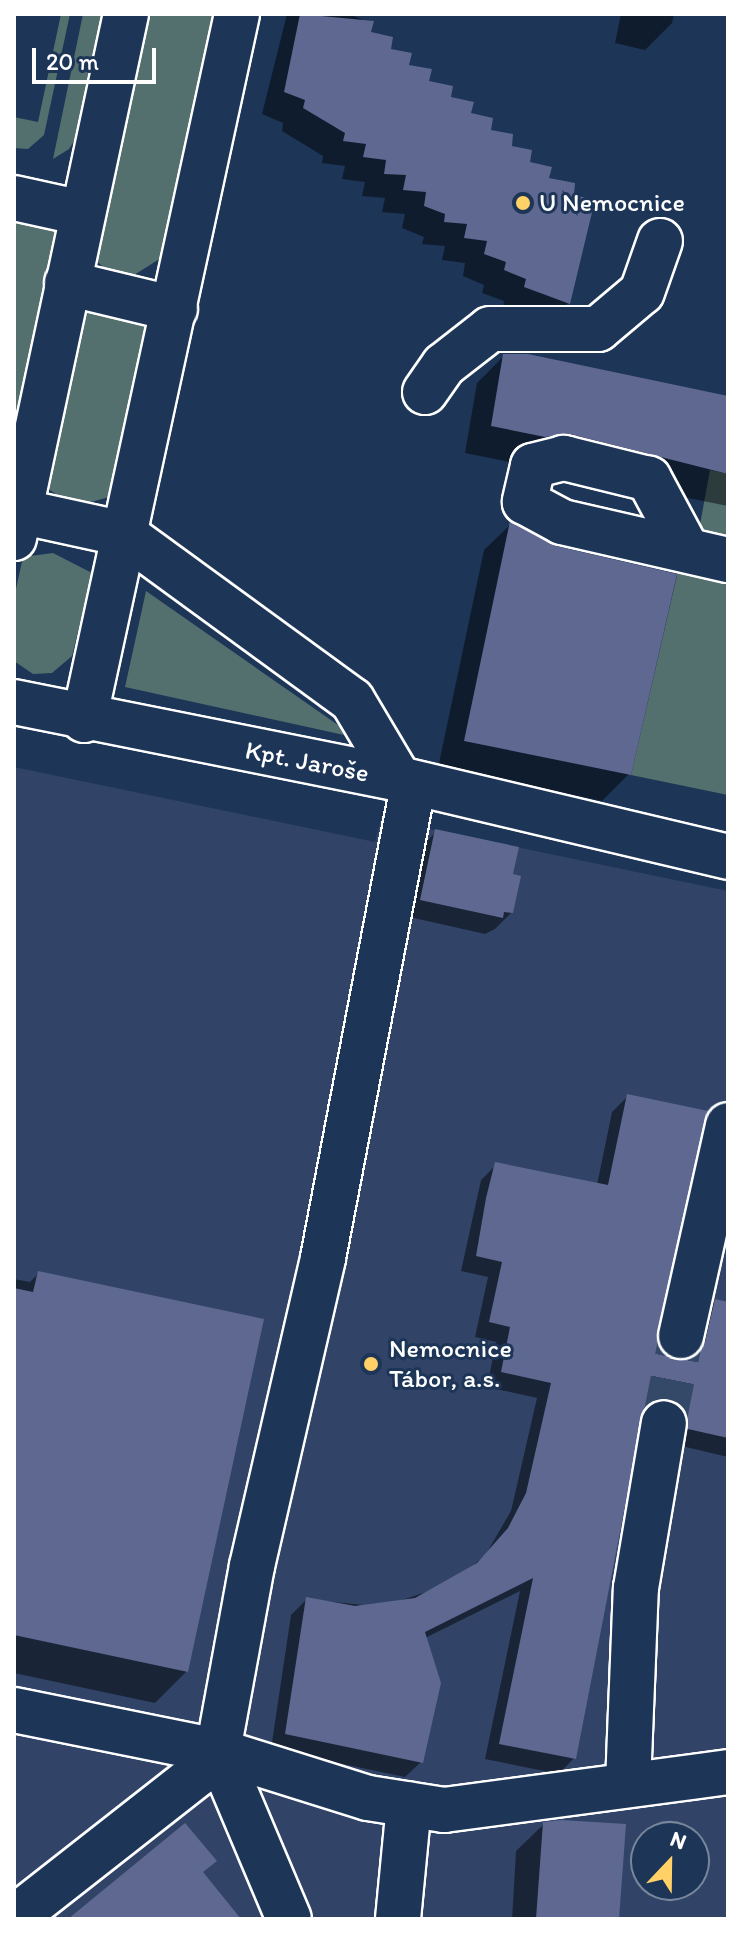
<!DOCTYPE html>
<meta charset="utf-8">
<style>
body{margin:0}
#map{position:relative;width:742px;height:1933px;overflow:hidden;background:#1d3557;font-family:Itim,sans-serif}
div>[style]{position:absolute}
.built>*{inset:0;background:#314468}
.green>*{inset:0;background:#53706f}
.shadow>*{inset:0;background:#0007}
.building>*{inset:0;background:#5f6890}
.minor-tunnel>*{height:44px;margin-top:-22px;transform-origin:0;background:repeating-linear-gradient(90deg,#344968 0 44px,transparent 0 66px)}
.roads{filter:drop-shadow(2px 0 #fff) drop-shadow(-2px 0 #fff) drop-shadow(0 2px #fff) drop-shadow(0 -2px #fff)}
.minor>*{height:44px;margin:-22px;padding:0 22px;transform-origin:22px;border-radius:22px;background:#1d3557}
.dots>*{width:22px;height:22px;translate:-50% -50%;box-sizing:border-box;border:4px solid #1d3557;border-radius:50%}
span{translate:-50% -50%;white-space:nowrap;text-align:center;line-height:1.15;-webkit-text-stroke:6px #1d3557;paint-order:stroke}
.poi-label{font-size:26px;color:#fff}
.left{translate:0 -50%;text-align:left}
.street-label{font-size:26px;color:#fff}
.frame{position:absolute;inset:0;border:16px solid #fff;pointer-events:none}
.north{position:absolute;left:630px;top:1821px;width:80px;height:80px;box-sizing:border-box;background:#1d3557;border:2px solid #77869a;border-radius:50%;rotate:22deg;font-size:22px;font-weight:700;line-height:32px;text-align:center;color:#fff}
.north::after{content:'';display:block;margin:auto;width:28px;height:36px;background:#ffd166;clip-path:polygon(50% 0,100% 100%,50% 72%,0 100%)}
.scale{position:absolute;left:32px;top:48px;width:124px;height:36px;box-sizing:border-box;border:4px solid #fff;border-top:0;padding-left:10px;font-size:24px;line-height:28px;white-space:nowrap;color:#fff;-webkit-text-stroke:6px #1d3557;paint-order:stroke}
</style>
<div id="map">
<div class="built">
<div style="clip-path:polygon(evenodd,14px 767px,375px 842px,381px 819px,728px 891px,728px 1919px,14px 1919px,14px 767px,646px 1837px,694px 1837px,694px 1885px,646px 1885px,646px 1837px)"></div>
</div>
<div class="green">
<div style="clip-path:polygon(61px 14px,70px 14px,44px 135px,28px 149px,14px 148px,14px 117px,38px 122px)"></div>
<div style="clip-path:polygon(83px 14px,104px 14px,81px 130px,69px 149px,53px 159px)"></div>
<div style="clip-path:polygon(139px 14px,214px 14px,161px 258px,131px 277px,105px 269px,95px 259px)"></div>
<div style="clip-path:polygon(14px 213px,57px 222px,14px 425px)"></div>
<div style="clip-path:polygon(76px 309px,146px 326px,109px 497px,84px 504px,65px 500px,39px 483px)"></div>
<div style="clip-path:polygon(710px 470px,728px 474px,728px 547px,697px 541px)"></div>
<div style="clip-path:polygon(53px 553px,92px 573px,72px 656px,52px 673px,33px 674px,14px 661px,14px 598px,23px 557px)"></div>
<div style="clip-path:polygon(681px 558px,728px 568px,728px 795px,631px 775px)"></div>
<div style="clip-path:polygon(146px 591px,338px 725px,344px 735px,125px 687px)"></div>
</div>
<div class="shadow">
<div style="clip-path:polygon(287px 14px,349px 14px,371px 23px,369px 34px,547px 180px,568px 303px,545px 326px,503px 309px,504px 301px,482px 293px,484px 285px,463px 276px,465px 263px,442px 260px,445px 246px,422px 244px,424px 237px,402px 228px,405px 214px,382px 212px,385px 198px,362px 196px,365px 182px,342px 179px,345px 166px,322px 163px,323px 156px,282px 131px,283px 123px,262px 114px)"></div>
<div style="clip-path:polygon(621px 14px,674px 14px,672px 23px,645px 50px,615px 43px)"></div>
<div style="clip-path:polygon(504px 356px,728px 398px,728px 506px,465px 453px,477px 383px)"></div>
<div style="clip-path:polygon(511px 524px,629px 774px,602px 801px,438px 768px,484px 550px)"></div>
<div style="clip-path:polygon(436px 832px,511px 876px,512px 912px,495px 929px,485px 934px,405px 916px,420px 848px)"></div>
<div style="clip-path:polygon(628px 1096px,656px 1345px,674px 1362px,688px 1358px,700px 1317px,715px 1301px,728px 1304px,728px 1457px,673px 1444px,666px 1419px,641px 1414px,574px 1758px,559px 1774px,485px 1759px,520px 1591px,425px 1638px,421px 1762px,405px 1777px,271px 1749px,291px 1615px,307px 1599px,381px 1607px,453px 1583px,486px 1554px,511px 1511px,537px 1398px,487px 1387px,496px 1342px,475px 1337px,488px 1277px,461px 1271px,481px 1180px,496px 1165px,597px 1185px,612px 1112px)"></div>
<div style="clip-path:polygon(38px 1274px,187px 1671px,155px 1703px,14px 1673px,14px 1279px,30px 1282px)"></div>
<div style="clip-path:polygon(544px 1824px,617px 1919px,512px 1919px,516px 1851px)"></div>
</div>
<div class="building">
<div style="clip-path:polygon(300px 14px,374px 21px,371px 32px,393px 37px,391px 49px,412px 53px,409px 65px,432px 69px,429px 81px,453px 86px,451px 97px,474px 102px,471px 113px,493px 118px,491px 130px,513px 134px,512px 146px,532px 150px,530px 162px,552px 167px,549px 178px,575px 183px,574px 195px,595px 200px,570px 304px,524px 287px,526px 279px,504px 270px,506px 262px,484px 254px,487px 241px,464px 238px,467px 224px,444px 222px,445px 214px,424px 206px,426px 192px,403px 190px,406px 175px,384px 174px,386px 160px,363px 157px,366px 144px,343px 141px,345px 133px,303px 108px,305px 100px,284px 92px)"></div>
<div style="clip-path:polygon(503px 354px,528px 354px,728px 396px,728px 474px,570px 434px,545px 437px,491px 426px)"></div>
<div style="clip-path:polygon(510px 521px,556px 546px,677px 574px,631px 775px,464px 741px)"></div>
<div style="clip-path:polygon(435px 829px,519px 847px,513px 874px,521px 876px,513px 913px,504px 912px,503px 918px,420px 900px)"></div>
<div style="clip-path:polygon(627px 1094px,708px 1111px,657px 1343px,675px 1360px,689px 1360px,705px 1342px,715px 1299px,728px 1302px,728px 1438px,688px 1429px,687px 1414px,669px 1399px,644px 1408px,576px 1759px,499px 1744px,533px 1578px,425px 1632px,441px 1683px,423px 1763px,285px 1734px,306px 1597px,355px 1606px,415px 1598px,477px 1563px,508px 1528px,526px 1493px,551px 1383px,501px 1372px,510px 1327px,489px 1322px,502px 1262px,476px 1256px,486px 1198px,495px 1162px,608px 1185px)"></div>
<div style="clip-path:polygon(38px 1271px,264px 1319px,188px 1672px,14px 1635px,14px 1288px,33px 1292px)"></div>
<div style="clip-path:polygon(561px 1820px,626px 1824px,619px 1919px,536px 1919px,543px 1822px)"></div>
<div style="clip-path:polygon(185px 1823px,217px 1861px,203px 1872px,241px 1919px,68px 1919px)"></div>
</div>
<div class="minor-tunnel">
<div style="left:664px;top:1423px;width:89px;rotate:-78.9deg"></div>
</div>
<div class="roads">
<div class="minor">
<div style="left:14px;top:198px;width:70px;rotate:12.4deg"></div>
<div style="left:67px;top:283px;width:111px;rotate:13.5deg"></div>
<div style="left:425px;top:392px;width:33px;rotate:-55deg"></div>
<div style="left:444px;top:365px;width:58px;rotate:-38deg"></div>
<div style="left:490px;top:329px;width:108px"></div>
<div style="left:598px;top:329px;width:57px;rotate:-40.1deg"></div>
<div style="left:642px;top:292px;width:54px;rotate:-70.6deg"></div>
<div style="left:14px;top:510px;width:113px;rotate:12.3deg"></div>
<div style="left:124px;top:534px;width:282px;rotate:36.1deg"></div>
<div style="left:352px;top:700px;width:92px;rotate:59.3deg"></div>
<div style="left:14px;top:538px;width:536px;rotate:-77.94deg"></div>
<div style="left:687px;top:550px;width:81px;rotate:-118.2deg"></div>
<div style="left:649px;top:479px;width:88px;rotate:-166.1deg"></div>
<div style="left:564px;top:458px;width:32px;rotate:166deg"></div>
<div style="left:533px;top:466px;width:37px;rotate:103deg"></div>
<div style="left:525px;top:502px;width:42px;rotate:28.4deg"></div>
<div style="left:562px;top:522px;width:170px;rotate:12.9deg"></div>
<div style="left:14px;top:702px;width:393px;rotate:11.3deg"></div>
<div style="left:399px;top:779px;width:338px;rotate:13.3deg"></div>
<div style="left:84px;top:720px;width:722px;rotate:-77.77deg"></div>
<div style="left:681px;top:1336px;width:216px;rotate:-77.4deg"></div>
<div style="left:14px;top:1710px;width:208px;rotate:11.4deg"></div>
<div style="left:218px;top:1751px;width:157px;rotate:17.4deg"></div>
<div style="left:368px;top:1798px;width:77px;rotate:9deg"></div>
<div style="left:444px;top:1810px;width:287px;rotate:-7.6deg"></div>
<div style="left:218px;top:1751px;width:182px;rotate:67.1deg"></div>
<div style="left:628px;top:1784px;width:196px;rotate:-87.7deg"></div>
<div style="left:636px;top:1588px;width:167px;rotate:-80.4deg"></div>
<div style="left:14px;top:1918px;width:235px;rotate:-38.1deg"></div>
<div style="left:199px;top:1773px;width:29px;rotate:-49deg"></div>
<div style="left:218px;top:1751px;width:188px;rotate:-79.6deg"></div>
<div style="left:252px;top:1566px;width:316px;rotate:-77deg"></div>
<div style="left:323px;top:1258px;width:482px;rotate:-79.2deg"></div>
<div style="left:398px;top:1919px;width:115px;rotate:-84.5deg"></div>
</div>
</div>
<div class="dots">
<div style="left:523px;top:203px;background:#ffd166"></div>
<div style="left:371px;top:1364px;background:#ffd166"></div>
</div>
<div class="poi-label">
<span class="left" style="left:539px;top:203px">U Nemocnice</span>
<span class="left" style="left:389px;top:1364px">Nemocnice<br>Tábor, a.s.</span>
</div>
<div class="street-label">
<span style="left:307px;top:762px;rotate:11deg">Kpt. Jaroše</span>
</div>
<div class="frame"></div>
<div class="north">N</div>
<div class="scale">20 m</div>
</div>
